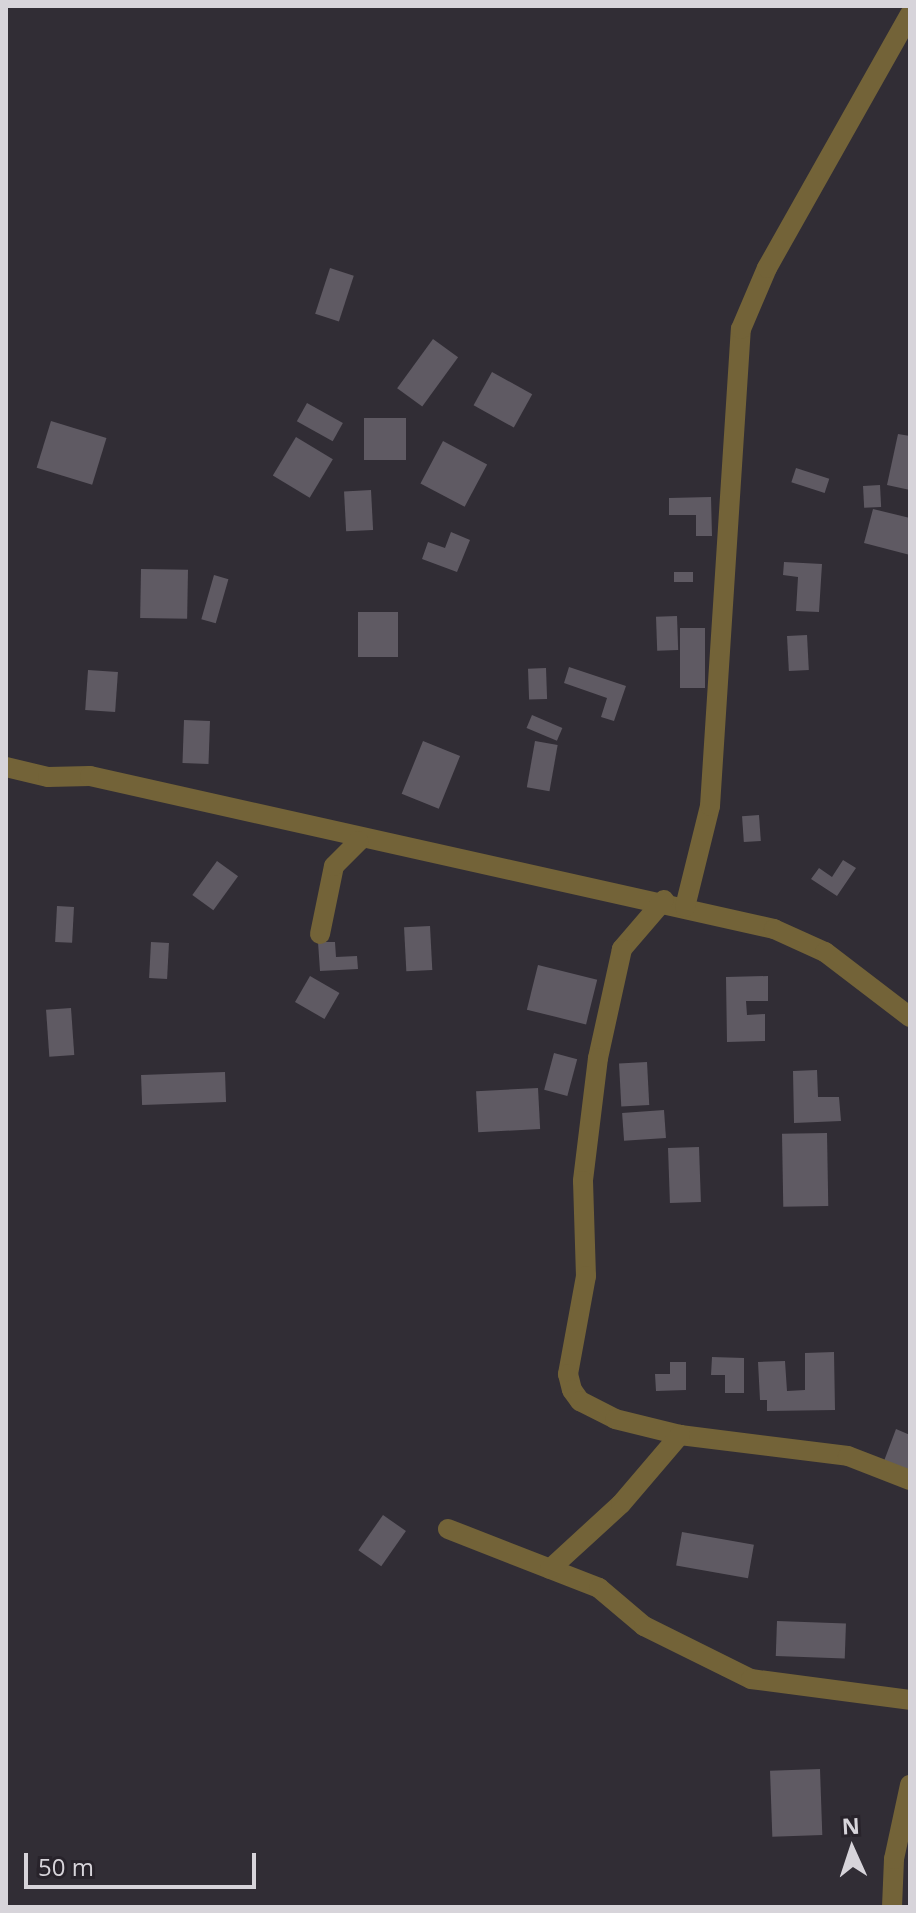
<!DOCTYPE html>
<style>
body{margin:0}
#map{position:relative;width:916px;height:1913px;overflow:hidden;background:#312d35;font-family:"Open Sans",sans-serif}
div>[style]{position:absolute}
.building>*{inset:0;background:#5f5a63;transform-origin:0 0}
.minor>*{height:20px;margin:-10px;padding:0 10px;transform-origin:10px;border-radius:10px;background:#736338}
span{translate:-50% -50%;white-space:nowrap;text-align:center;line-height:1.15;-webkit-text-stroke:6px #28232b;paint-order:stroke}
.frame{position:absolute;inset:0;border:8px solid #d7d4da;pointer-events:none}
.north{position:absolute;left:812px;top:1809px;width:80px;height:80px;-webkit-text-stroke:6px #28232b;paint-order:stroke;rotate:357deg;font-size:22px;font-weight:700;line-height:32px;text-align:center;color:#d7d4da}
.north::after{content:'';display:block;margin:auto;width:28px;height:36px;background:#d7d4da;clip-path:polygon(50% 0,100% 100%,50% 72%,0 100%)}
.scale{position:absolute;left:24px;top:1853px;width:232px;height:36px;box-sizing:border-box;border:4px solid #d7d4da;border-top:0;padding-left:10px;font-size:24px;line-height:28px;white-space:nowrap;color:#d7d4da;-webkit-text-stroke:6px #28232b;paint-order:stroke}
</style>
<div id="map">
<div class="building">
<div style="left:330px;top:268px;width:25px;height:48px;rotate:18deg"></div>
<div style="left:433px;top:339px;width:31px;height:61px;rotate:36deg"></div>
<div style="left:492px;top:372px;width:46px;height:38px;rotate:29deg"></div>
<div style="left:307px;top:403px;width:41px;height:21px;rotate:29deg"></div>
<div style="left:364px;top:418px;width:42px;height:42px"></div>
<div style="left:51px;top:421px;width:58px;height:49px;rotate:17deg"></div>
<div style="clip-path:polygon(898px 434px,910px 436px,910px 490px,887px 485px)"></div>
<div style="left:296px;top:437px;width:43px;height:45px;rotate:31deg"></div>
<div style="left:443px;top:441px;width:50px;height:48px;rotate:28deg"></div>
<div style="left:796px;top:468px;width:35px;height:15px;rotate:18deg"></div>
<div style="left:880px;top:485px;width:22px;height:17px;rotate:87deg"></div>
<div style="left:371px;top:490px;width:40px;height:27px;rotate:87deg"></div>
<div style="clip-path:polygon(711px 497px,712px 536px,696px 536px,696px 515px,669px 515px,669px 498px)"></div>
<div style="clip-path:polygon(873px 509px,910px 518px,910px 555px,864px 543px)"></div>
<div style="clip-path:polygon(451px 532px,470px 540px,457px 572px,422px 559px,428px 542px,445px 548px)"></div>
<div style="clip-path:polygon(784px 562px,822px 564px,819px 612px,796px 611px,798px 577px,783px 575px)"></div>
<div style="left:141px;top:569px;width:47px;height:49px;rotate:1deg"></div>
<div style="left:693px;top:572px;width:10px;height:19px;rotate:90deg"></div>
<div style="left:214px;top:575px;width:15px;height:46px;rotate:16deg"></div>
<div style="left:358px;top:612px;width:40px;height:45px"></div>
<div style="left:677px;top:616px;width:34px;height:21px;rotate:88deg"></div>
<div style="left:680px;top:628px;width:25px;height:60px"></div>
<div style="left:807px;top:635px;width:35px;height:20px;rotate:87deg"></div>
<div style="clip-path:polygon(569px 667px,626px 686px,614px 721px,601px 717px,607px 698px,564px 683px)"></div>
<div style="left:546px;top:668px;width:31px;height:18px;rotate:88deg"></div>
<div style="left:88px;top:670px;width:30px;height:40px;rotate:4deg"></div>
<div style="left:532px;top:715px;width:33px;height:14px;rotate:23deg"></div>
<div style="left:184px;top:720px;width:26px;height:43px;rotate:2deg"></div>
<div style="left:423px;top:741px;width:40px;height:57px;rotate:22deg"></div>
<div style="left:535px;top:741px;width:23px;height:47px;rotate:10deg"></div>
<div style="left:759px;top:815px;width:26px;height:17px;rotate:86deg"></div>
<div style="clip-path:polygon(843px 860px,856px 868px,837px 896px,811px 879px,819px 868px,832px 877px)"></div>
<div style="left:217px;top:861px;width:26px;height:42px;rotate:36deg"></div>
<div style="left:57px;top:906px;width:17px;height:36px;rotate:3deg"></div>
<div style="left:430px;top:926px;width:44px;height:26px;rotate:87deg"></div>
<div style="left:151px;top:942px;width:18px;height:36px;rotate:3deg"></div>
<div style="clip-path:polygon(318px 942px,335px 942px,336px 957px,357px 956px,358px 969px,320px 971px)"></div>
<div style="left:538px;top:965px;width:61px;height:46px;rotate:14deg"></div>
<div style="left:310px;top:976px;width:34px;height:30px;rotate:30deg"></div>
<div style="clip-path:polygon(768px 976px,768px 1001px,746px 1001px,747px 1015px,765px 1014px,765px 1041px,727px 1042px,726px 977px)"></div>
<div style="left:71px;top:1008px;width:47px;height:25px;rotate:86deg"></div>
<div style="left:554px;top:1053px;width:24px;height:38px;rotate:15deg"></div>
<div style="left:647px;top:1062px;width:43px;height:28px;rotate:87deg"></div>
<div style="clip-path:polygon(817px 1070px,818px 1097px,839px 1097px,841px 1121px,794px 1123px,793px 1071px)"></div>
<div style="left:225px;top:1072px;width:30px;height:84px;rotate:88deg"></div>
<div style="left:538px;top:1088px;width:41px;height:62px;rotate:87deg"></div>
<div style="left:664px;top:1110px;width:28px;height:42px;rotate:86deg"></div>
<div style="left:827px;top:1133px;width:73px;height:45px;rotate:89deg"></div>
<div style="left:699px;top:1147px;width:55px;height:31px;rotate:88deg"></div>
<div style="clip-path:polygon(834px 1352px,835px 1410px,767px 1411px,767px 1400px,760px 1400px,758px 1362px,785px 1361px,787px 1391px,805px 1390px,805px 1353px)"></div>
<div style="clip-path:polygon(712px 1357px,744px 1358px,744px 1393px,725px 1393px,725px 1375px,711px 1375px)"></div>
<div style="clip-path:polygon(670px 1362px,686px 1362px,686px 1390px,656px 1391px,655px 1374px,670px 1374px)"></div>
<div style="clip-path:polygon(896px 1429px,910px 1435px,910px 1471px,884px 1461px)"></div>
<div style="left:383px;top:1515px;width:28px;height:43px;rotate:35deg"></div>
<div style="left:682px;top:1532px;width:73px;height:34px;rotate:10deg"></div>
<div style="left:777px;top:1621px;width:69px;height:35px;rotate:2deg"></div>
<div style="left:820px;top:1769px;width:66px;height:50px;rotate:88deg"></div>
</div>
<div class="minor">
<div style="left:6px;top:767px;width:43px;rotate:13.4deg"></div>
<div style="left:48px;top:777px;width:42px;rotate:-1.4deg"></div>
<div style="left:90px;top:776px;width:701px;rotate:12.61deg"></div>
<div style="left:774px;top:929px;width:56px;rotate:24.3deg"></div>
<div style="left:825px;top:952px;width:107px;rotate:37.4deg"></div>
<div style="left:664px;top:900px;width:65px;rotate:130.6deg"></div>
<div style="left:622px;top:949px;width:112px;rotate:102.4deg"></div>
<div style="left:598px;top:1058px;width:124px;rotate:97deg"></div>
<div style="left:583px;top:1181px;width:95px;rotate:88.2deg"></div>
<div style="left:586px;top:1276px;width:100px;rotate:100.4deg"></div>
<div style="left:568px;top:1374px;width:16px;rotate:76deg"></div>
<div style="left:572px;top:1390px;width:14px;rotate:54deg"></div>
<div style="left:580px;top:1401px;width:39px;rotate:27deg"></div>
<div style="left:615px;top:1419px;width:67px;rotate:13.8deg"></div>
<div style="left:680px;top:1435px;width:169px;rotate:7.1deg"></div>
<div style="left:848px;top:1456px;width:66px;rotate:21.2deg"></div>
<div style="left:685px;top:907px;width:104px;rotate:-76.1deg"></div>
<div style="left:710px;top:806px;width:478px;rotate:-86.3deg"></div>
<div style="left:741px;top:329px;width:66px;rotate:-66.9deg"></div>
<div style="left:767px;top:268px;width:291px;rotate:-60.6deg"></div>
<div style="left:320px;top:934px;width:69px;rotate:-78.4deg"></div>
<div style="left:334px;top:866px;width:35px;rotate:-45deg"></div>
<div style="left:448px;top:1529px;width:162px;rotate:21.3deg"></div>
<div style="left:599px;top:1588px;width:59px;rotate:40.2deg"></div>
<div style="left:644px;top:1626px;width:119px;rotate:26.4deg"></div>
<div style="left:751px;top:1679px;width:160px;rotate:7.5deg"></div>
<div style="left:550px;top:1569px;width:96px;rotate:-42.5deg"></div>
<div style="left:621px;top:1504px;width:91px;rotate:-49.5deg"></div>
<div style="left:892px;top:1907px;width:48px;rotate:-87.6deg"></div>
<div style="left:894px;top:1859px;width:76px;rotate:-77.8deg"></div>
</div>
<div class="frame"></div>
<div class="north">N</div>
<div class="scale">50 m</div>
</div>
